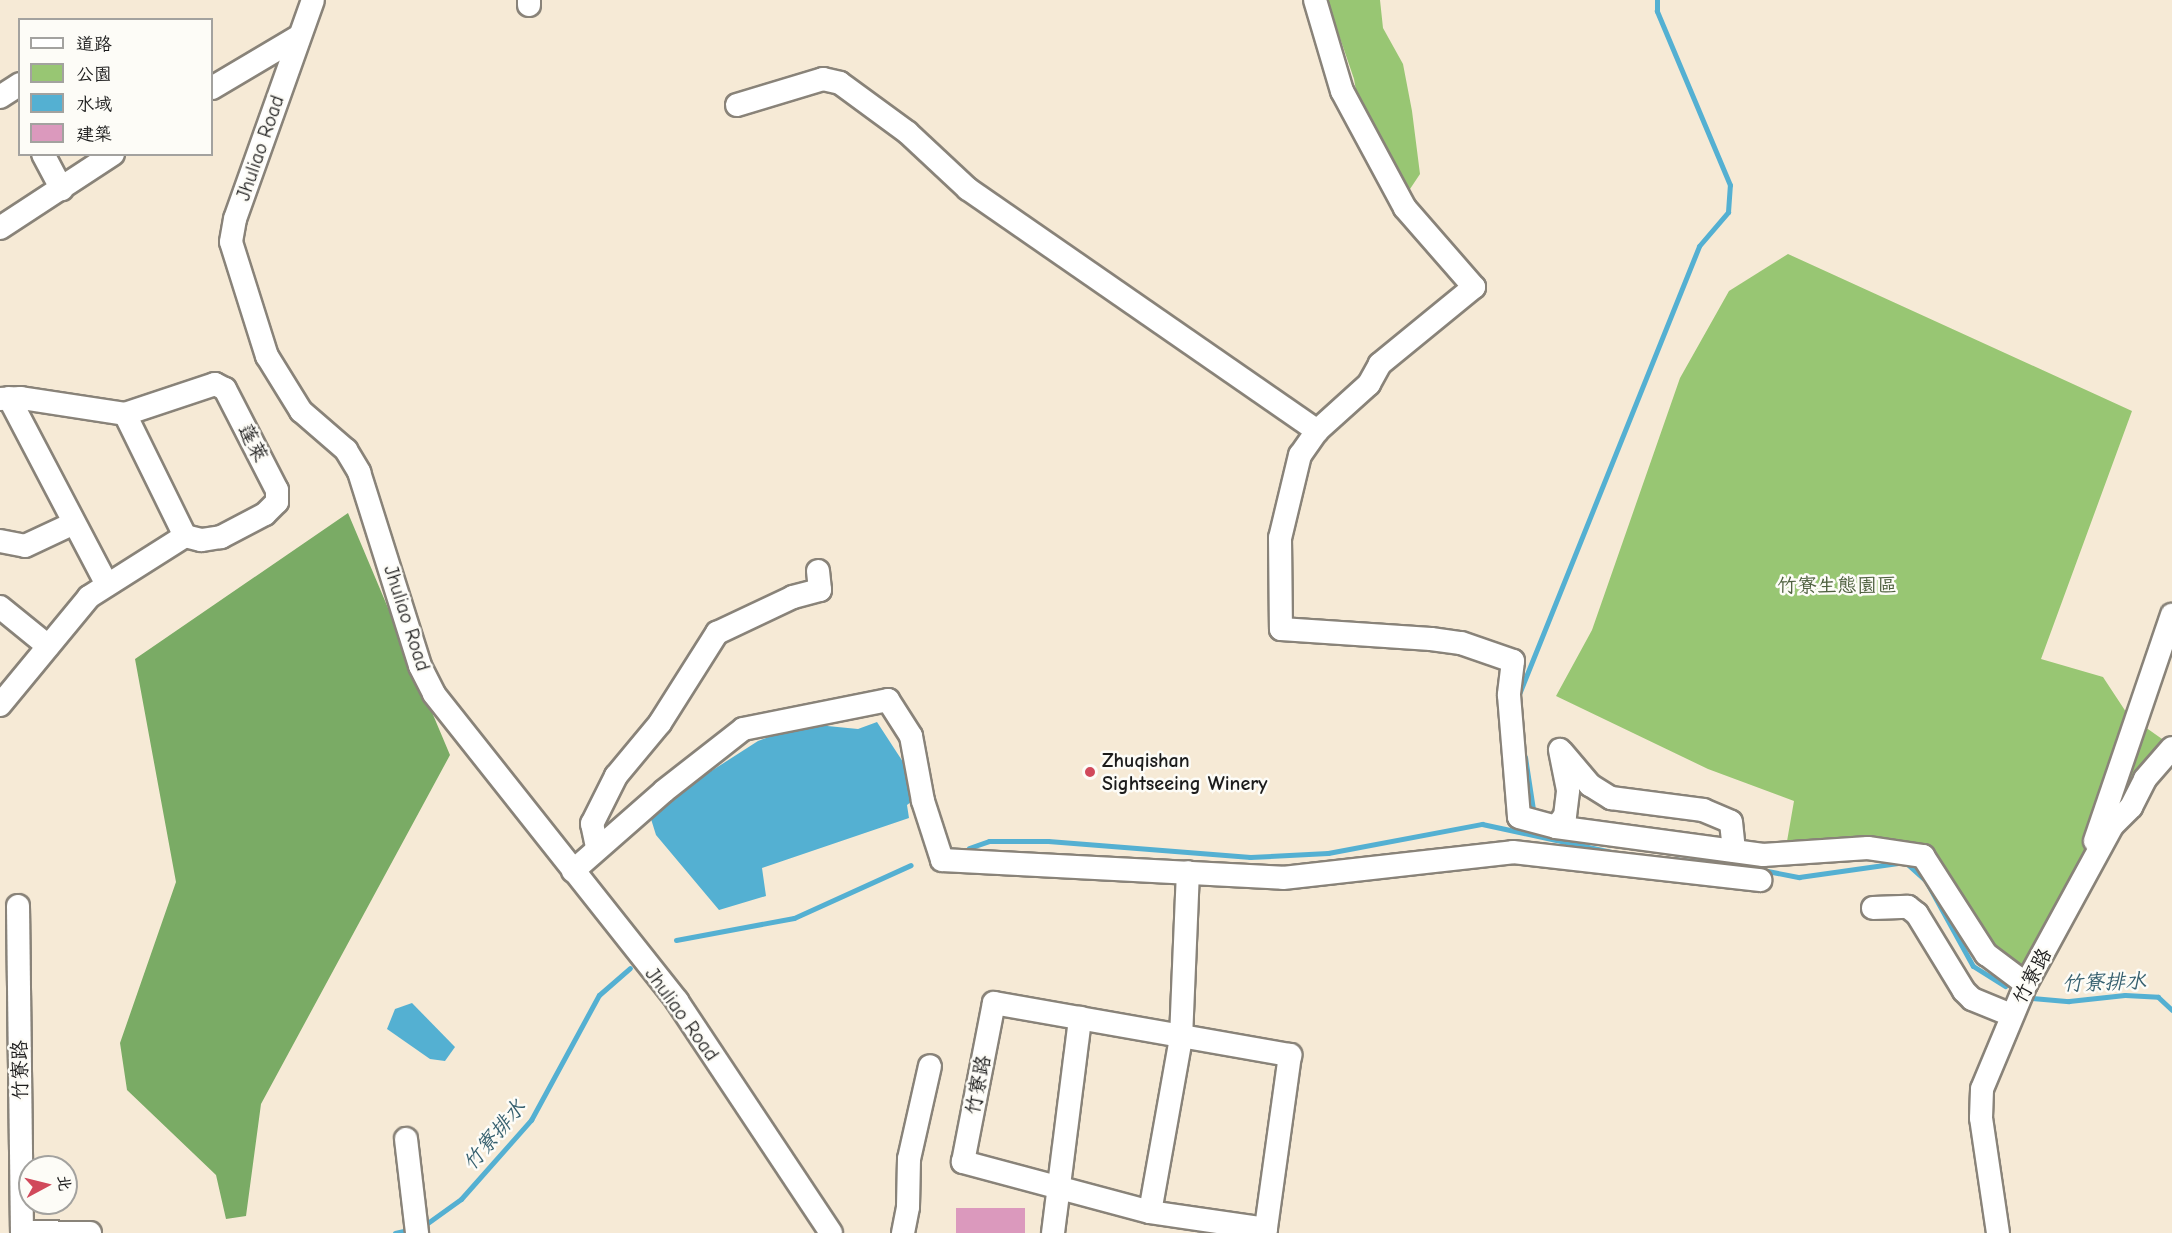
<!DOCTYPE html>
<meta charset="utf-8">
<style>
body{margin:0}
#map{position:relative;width:2172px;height:1233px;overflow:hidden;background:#f6ead6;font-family:"Comic Neue","LXGW WenKai TC",sans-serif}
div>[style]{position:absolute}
.green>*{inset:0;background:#98c673}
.forest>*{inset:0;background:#7aab65}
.water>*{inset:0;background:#54b0d2}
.stream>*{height:5px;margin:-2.5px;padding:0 2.5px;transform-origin:2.5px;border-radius:2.5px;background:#54b0d2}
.building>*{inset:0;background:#db99bd;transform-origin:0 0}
.roads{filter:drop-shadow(2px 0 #898379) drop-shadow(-2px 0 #898379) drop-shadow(0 2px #898379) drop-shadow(0 -2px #898379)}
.minor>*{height:22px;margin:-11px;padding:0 11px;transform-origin:11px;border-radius:11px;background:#fff}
.dots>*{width:16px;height:16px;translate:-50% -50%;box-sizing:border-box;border:3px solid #fdfcf7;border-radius:50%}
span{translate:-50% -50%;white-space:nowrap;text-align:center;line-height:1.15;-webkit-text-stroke:5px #fdfcf7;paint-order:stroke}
.street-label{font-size:20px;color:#1c1c1c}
.park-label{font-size:20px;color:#4e603f}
.poi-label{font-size:20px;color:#1c1c1c;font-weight:700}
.left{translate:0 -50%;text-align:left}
.water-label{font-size:21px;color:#355f6e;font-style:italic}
.legend{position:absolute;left:18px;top:18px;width:195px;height:138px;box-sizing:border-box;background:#fdfcf7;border:2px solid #a3a29f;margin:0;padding:8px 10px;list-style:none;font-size:18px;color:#1c1c1c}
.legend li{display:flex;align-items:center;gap:12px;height:30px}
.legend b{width:30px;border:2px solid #a3a29f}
.north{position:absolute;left:18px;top:1155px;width:60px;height:60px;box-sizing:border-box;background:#fdfcf7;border:2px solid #a3a29f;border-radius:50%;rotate:83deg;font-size:16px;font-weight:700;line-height:24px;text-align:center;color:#1c1c1c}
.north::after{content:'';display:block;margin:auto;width:21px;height:27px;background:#d1495b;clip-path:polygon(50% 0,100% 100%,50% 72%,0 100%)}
</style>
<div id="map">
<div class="green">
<div style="clip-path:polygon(1327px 0,1380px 0,1383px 28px,1403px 64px,1412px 111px,1420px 174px,1410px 189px,1394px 189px,1365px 142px,1354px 79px)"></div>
<div style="clip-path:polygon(1788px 254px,2132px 411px,2041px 659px,2103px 677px,2128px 715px,2172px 746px,2119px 822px,2025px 979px,1986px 954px,1923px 856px,1786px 847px,1794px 801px,1708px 769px,1556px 696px,1592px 630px,1680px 378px,1729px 291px)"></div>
</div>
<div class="forest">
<div style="clip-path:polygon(348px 513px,450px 755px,261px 1104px,246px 1216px,226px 1219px,216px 1175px,127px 1090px,120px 1043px,176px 882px,135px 659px)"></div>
</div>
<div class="water">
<div style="clip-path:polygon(877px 722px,905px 765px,915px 799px,907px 805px,909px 818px,762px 868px,766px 896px,719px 910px,656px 835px,651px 819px,691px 784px,758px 741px,790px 729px,817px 725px,858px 729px)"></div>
<div style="clip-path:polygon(412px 1003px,455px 1047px,445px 1061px,430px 1059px,387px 1029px,395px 1009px)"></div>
</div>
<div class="stream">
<div style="left:1519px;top:694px;width:483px;rotate:-68.1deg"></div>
<div style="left:1699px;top:246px;width:45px;rotate:-49.5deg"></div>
<div style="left:1728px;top:212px;width:27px;rotate:-86deg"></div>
<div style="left:1730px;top:185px;width:189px;rotate:-112.8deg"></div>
<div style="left:1657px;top:11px;width:11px;rotate:-90deg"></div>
<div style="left:1525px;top:757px;width:60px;rotate:81.3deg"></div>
<div style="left:969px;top:848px;width:21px;rotate:-19deg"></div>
<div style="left:989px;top:841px;width:59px"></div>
<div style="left:1048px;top:841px;width:203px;rotate:4.5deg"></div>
<div style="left:1250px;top:857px;width:78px;rotate:-2.9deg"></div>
<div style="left:1328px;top:853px;width:157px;rotate:-10.7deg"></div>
<div style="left:1482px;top:824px;width:137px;rotate:12.2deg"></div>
<div style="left:1673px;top:859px;width:74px;rotate:6.2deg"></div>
<div style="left:1762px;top:870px;width:38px;rotate:11deg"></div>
<div style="left:1799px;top:877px;width:107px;rotate:-8.1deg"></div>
<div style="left:1905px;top:862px;width:28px;rotate:42deg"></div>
<div style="left:1926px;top:881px;width:97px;rotate:61.1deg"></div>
<div style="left:1973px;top:966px;width:38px;rotate:32deg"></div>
<div style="left:676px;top:940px;width:120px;rotate:-10.6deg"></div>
<div style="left:794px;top:918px;width:128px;rotate:-24.4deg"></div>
<div style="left:2032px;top:998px;width:37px;rotate:5deg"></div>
<div style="left:2069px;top:1001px;width:56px;rotate:-6.1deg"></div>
<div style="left:2125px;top:995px;width:33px;rotate:3deg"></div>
<div style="left:2158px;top:997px;width:19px;rotate:43deg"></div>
<div style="left:422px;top:1227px;width:48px;rotate:-35.7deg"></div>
<div style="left:461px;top:1199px;width:106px;rotate:-48.5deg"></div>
<div style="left:531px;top:1120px;width:142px;rotate:-61.5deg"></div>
<div style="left:599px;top:995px;width:41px;rotate:-41.1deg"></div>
<div style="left:395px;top:1233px;width:18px;rotate:-13deg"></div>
</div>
<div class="building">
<div style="left:1025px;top:1208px;width:25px;height:69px;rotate:90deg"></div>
</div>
<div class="roads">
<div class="minor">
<div style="left:313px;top:0;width:232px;rotate:109.6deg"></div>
<div style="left:235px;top:219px;width:23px;rotate:100deg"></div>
<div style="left:231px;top:242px;width:120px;rotate:72.5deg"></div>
<div style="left:267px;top:356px;width:65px;rotate:58.3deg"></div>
<div style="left:301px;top:411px;width:60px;rotate:40.9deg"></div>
<div style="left:346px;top:450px;width:26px;rotate:59deg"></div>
<div style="left:359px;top:472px;width:203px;rotate:72.5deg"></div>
<div style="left:420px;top:666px;width:31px;rotate:63deg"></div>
<div style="left:434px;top:694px;width:392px;rotate:51.6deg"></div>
<div style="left:677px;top:1001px;width:278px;rotate:56.4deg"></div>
<div style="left:529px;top:0;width:5px;rotate:90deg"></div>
<div style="left:1315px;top:0;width:95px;rotate:73.5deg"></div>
<div style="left:1342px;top:91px;width:133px;rotate:61.7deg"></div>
<div style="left:1405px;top:208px;width:105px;rotate:48.9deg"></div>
<div style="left:1474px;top:287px;width:122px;rotate:140.7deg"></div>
<div style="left:1380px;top:364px;width:23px;rotate:119deg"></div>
<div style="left:1369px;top:384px;width:70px;rotate:137.9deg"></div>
<div style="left:1317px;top:431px;width:29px;rotate:125deg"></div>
<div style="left:1300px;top:455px;width:85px;rotate:103.5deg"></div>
<div style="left:1280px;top:538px;width:91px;rotate:89.4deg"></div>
<div style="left:1281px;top:629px;width:150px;rotate:3.8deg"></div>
<div style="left:1431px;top:639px;width:30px;rotate:8deg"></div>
<div style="left:1461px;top:643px;width:55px;rotate:19.1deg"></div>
<div style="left:1513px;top:661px;width:34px;rotate:97deg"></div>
<div style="left:1509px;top:695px;width:122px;rotate:85.3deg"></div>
<div style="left:1519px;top:817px;width:38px;rotate:15deg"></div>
<div style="left:1556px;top:827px;width:14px;rotate:-51deg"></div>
<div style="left:1565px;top:816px;width:26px;rotate:-83deg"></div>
<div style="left:1568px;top:790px;width:41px;rotate:-101.3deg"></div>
<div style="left:212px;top:88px;width:100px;rotate:-30.7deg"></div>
<div style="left:0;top:97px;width:24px;rotate:-33deg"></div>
<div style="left:737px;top:105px;width:90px;rotate:-16.8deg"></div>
<div style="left:823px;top:79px;width:17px;rotate:13deg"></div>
<div style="left:840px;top:83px;width:84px;rotate:36.3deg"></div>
<div style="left:908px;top:133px;width:82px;rotate:43deg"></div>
<div style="left:968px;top:189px;width:425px;rotate:34.7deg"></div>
<div style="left:43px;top:154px;width:40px;rotate:62deg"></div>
<div style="left:0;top:228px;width:135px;rotate:-33.2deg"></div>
<div style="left:9px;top:398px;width:211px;rotate:62.3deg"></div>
<div style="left:0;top:399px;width:21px;rotate:-3deg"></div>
<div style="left:21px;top:398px;width:105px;rotate:8.7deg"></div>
<div style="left:125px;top:414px;width:95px;rotate:-18.4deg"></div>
<div style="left:215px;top:384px;width:11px;rotate:27deg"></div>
<div style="left:225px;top:389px;width:114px;rotate:62.8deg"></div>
<div style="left:277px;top:490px;width:12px;rotate:90deg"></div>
<div style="left:277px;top:502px;width:17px;rotate:135deg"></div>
<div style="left:265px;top:514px;width:50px;rotate:152.4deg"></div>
<div style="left:221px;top:537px;width:20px;rotate:171deg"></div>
<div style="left:201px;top:540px;width:16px;rotate:-166deg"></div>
<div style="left:185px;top:536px;width:114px;rotate:147.6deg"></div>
<div style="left:89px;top:597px;width:140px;rotate:129.5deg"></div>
<div style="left:125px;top:414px;width:136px;rotate:63.8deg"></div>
<div style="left:0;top:541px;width:25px;rotate:11deg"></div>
<div style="left:25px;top:546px;width:54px;rotate:-25.1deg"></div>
<div style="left:0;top:607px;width:62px;rotate:39.1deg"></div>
<div style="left:1563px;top:753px;width:42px;rotate:49.8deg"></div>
<div style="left:1590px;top:785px;width:25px;rotate:32deg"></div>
<div style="left:1611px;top:798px;width:93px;rotate:7.4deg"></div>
<div style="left:1703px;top:810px;width:30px;rotate:23deg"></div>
<div style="left:1731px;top:822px;width:29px;rotate:84deg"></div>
<div style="left:1556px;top:827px;width:209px;rotate:7.7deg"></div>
<div style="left:1763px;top:855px;width:105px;rotate:-3.8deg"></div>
<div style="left:1868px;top:848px;width:56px;rotate:8.3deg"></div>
<div style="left:1923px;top:856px;width:117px;rotate:57.3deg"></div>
<div style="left:1986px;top:954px;width:50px;rotate:36.9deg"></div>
<div style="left:2095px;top:841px;width:239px;rotate:-71.2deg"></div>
<div style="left:597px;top:847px;width:24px;rotate:-102deg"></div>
<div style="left:592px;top:824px;width:54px;rotate:-63.4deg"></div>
<div style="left:616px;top:776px;width:69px;rotate:-50.3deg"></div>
<div style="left:660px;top:723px;width:107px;rotate:-57.7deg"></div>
<div style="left:717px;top:633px;width:84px;rotate:-25.3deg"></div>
<div style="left:793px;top:597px;width:28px;rotate:-15deg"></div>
<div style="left:820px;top:590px;width:19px;rotate:-96deg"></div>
<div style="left:573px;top:871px;width:121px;rotate:-41.3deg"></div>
<div style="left:664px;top:791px;width:100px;rotate:-38.1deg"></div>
<div style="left:743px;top:729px;width:148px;rotate:-11.3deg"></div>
<div style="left:888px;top:700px;width:43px;rotate:57.4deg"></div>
<div style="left:911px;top:736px;width:66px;rotate:79.5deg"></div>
<div style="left:923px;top:801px;width:62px;rotate:72.1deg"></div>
<div style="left:942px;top:860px;width:341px;rotate:3deg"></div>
<div style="left:1283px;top:878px;width:231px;rotate:-6.4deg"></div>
<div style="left:1513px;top:852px;width:249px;rotate:6.5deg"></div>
<div style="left:18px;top:906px;width:327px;rotate:89.3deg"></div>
<div style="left:1873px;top:908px;width:35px;rotate:-2deg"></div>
<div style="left:1908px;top:907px;width:11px;rotate:38deg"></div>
<div style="left:1917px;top:914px;width:90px;rotate:58.6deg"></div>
<div style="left:1964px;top:991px;width:11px;rotate:45deg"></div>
<div style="left:1972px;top:999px;width:42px;rotate:22.3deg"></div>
<div style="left:994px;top:1003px;width:301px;rotate:10deg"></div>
<div style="left:1290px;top:1055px;width:176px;rotate:97.9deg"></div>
<div style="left:1266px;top:1229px;width:117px;rotate:-171.7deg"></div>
<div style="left:1150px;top:1212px;width:194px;rotate:-165deg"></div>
<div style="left:963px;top:1162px;width:162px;rotate:-79deg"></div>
<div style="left:406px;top:1139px;width:95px;rotate:83.3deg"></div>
<div style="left:1150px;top:1212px;width:177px;rotate:-79.9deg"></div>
<div style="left:1181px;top:1038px;width:166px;rotate:-87.6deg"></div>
<div style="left:22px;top:1232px;width:68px;rotate:0.8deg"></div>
<div style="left:903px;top:1233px;width:26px;rotate:-79deg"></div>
<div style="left:908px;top:1207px;width:48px;rotate:-88.8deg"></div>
<div style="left:909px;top:1159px;width:95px;rotate:-77.3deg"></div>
<div style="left:1053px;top:1233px;width:217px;rotate:-82.8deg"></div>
<div style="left:1998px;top:1233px;width:116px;rotate:-98.4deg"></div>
<div style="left:1981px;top:1118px;width:29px;rotate:-88deg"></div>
<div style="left:1982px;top:1089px;width:114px;rotate:-67.3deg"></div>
<div style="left:2026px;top:984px;width:180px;rotate:-61.4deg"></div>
<div style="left:2112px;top:826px;width:27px;rotate:-45deg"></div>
<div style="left:2131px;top:807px;width:31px;rotate:-63deg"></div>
<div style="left:2145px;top:779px;width:41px;rotate:-48.9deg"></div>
</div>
</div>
<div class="dots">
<div style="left:1090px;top:772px;background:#d1495b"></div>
</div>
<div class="street-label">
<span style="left:260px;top:148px;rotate:-71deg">Jhuliao Road</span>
<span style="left:253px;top:443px;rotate:63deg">蓬萊</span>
<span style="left:407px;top:618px;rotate:72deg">Jhuliao Road</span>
<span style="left:2032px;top:976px;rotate:-62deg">竹寮路</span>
<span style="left:682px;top:1014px;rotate:54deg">Jhuliao Road</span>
<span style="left:20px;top:1070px;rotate:-91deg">竹寮路</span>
<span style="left:978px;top:1085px;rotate:-79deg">竹寮路</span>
</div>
<div class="park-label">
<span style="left:1837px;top:585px">竹寮生態園區</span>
</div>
<div class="poi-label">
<span class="left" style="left:1102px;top:772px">Zhuqishan<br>Sightseeing Winery</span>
</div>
<div class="water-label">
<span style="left:2104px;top:982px;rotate:-2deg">竹寮排水</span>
<span style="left:494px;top:1135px;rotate:-50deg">竹寮排水</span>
</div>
<ul class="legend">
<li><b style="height:8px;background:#fff"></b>道路</li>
<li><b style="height:16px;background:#98c673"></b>公園</li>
<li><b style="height:16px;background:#54b0d2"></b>水域</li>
<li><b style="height:16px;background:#db99bd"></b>建築</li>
</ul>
<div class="north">北</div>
</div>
